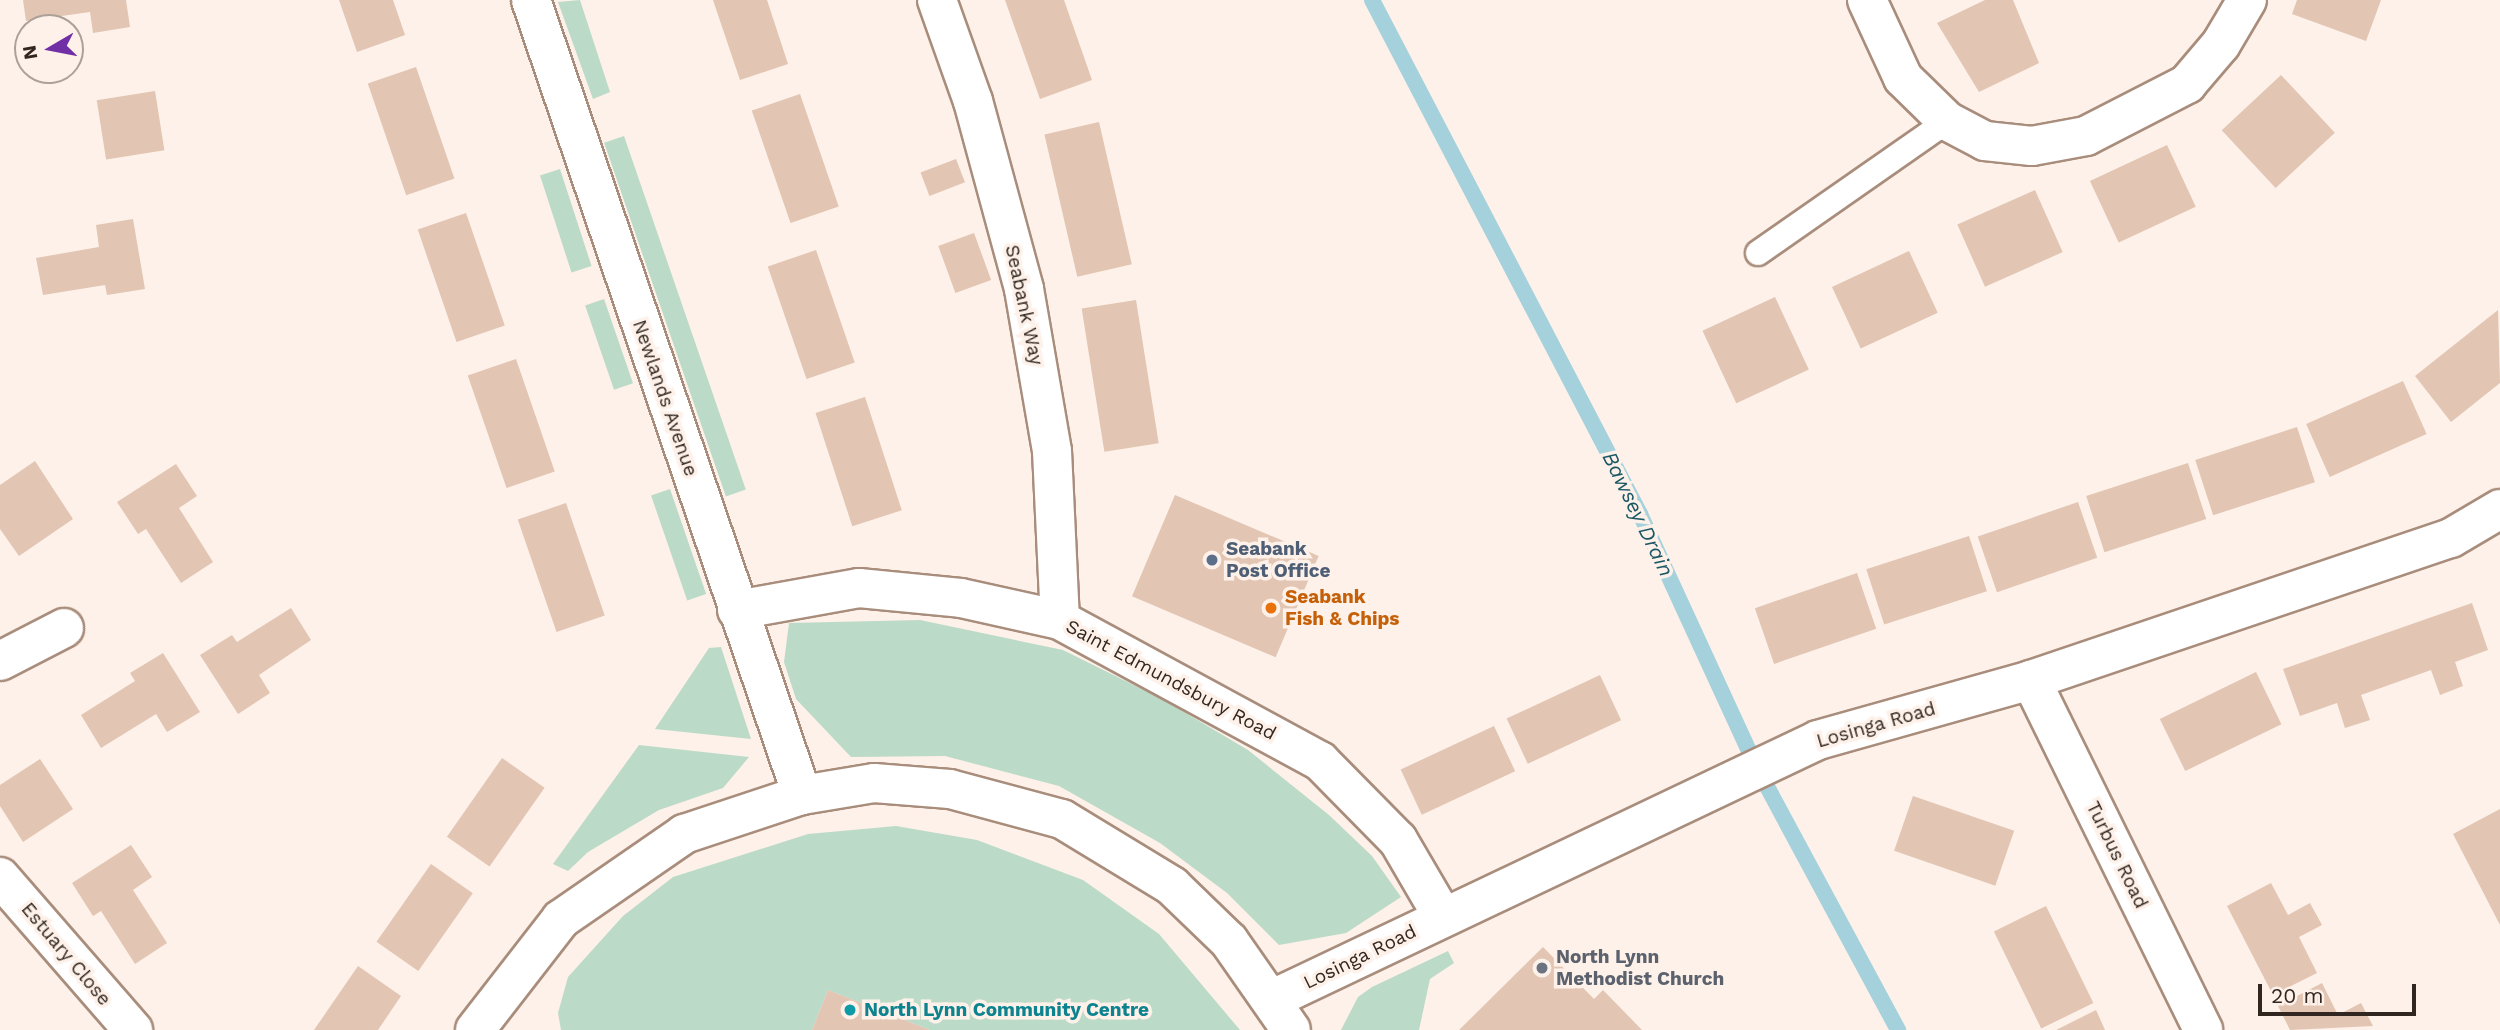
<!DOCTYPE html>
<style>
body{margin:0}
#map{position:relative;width:2500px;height:1030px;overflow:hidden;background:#fdf1e9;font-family:"Work Sans",sans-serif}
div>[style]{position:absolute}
.green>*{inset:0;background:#bcdac8;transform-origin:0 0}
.stream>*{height:16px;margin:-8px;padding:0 8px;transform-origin:8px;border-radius:8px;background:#a4d1dc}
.building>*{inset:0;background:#e2c5b2;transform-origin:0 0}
.roads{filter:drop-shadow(2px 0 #a98d7c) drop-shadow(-2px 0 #a98d7c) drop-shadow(0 2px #a98d7c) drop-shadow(0 -2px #a98d7c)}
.service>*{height:24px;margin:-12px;padding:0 12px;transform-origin:12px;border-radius:12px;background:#fff}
.minor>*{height:38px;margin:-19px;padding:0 19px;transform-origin:19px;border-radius:19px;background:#fff}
.dots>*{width:19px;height:19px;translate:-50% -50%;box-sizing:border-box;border:4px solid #fdf1e9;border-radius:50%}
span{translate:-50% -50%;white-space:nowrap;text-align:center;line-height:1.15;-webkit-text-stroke:7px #fdf1e9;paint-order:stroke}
.street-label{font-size:19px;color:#322720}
.service-label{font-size:19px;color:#4e5e75;font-weight:700}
.left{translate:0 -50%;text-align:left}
.food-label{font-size:19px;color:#c56008;font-weight:700}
.worship-label{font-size:19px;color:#5b616d;font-weight:700}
.culture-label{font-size:19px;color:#0d838f;font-weight:700}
.water-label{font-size:21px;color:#1b5865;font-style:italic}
.north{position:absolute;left:14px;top:14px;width:70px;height:70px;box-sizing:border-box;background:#fdf1e9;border:2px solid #aca099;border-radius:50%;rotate:260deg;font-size:19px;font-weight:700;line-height:28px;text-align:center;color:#322720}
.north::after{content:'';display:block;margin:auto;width:24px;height:32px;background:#702fa4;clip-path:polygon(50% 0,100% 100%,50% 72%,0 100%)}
.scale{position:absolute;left:2258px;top:984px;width:158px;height:32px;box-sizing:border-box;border:4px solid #322720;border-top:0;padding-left:9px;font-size:21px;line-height:24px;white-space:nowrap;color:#322720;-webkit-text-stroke:5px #fdf1e9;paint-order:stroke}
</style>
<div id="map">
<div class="green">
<div style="clip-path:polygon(580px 0,610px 92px,593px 99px,558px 2px)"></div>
<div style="left:624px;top:136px;width:374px;height:21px;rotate:71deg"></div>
<div style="left:560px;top:169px;width:102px;height:21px;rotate:72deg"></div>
<div style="left:604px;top:299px;width:89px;height:20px;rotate:71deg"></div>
<div style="left:670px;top:489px;width:111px;height:20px;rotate:71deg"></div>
<div style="clip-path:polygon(920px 620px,1063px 650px,1162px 699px,1248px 750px,1329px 815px,1372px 856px,1401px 897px,1346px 933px,1279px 945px,1227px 893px,1160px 843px,1059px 786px,945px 756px,851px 757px,796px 699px,784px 662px,789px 623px)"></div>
<div style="clip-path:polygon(721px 647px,751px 739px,655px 729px,709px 648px)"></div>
<div style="clip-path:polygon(639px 745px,749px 757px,723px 788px,659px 810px,588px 852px,568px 871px,553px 864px)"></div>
<div style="clip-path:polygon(896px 826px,977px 840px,1083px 880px,1159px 934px,1240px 1030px,930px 1030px,828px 990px,812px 1030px,561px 1030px,558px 1013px,568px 977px,623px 916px,673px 877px,808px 834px)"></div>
<div style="clip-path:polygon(1448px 951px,1454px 963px,1430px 979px,1419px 1030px,1341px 1030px,1358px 997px,1372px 987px)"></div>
</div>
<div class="stream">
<div style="left:1372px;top:0;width:580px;rotate:62.46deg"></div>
<div style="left:1640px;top:514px;width:280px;rotate:65.3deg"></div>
<div style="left:1757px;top:768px;width:298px;rotate:61.7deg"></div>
</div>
<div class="building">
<div style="clip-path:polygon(23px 0,126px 0,130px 27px,93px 33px,90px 12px,26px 21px)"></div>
<div style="clip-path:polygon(339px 0,393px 0,405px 35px,357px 52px)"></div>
<div style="clip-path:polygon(713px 0,767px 0,788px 64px,740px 80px)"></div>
<div style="clip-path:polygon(1005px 0,1064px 0,1092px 80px,1040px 99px)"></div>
<div style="clip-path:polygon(1985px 0,2013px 0,2039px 63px,1979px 92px,1937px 23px)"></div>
<div style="clip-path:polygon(2297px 0,2381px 0,2366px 41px,2292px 14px)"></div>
<div style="left:416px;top:67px;width:118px;height:51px;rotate:71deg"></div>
<div style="left:2281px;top:75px;width:79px;height:81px;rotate:47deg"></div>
<div style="left:155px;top:91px;width:60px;height:59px;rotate:81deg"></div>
<div style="left:800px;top:94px;width:119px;height:51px;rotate:71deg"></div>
<div style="left:1099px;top:122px;width:146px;height:56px;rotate:77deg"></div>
<div style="left:2167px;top:145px;width:68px;height:85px;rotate:65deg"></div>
<div style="left:956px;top:159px;width:25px;height:38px;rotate:69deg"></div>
<div style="left:2035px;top:190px;width:68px;height:85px;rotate:66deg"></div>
<div style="left:466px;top:213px;width:119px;height:51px;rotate:71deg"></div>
<div style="clip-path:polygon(133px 219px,145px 289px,107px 295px,105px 285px,43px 295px,36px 258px,99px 247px,96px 225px)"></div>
<div style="left:974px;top:233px;width:50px;height:38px;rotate:70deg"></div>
<div style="left:816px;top:250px;width:119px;height:51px;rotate:71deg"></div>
<div style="left:1909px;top:251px;width:68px;height:85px;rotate:65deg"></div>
<div style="left:1775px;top:297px;width:80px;height:80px;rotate:65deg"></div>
<div style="left:1136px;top:300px;width:145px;height:55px;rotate:81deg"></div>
<div style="clip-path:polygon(2498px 310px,2500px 383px,2451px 422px,2415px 376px)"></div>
<div style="left:516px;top:359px;width:119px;height:51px;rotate:71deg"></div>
<div style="left:2403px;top:381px;width:58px;height:106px;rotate:66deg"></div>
<div style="left:865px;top:397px;width:119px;height:52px;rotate:72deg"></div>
<div style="left:2297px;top:427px;width:58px;height:107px;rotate:72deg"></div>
<div style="clip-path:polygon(35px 461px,73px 519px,19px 556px,0 529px,0 485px)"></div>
<div style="left:2188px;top:463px;width:59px;height:107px;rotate:72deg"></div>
<div style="clip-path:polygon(176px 464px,197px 496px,179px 508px,213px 562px,181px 583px,146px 529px,138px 534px,117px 502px)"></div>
<div style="left:1175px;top:495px;width:156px;height:110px;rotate:23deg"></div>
<div style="left:2078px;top:502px;width:59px;height:106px;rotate:71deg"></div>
<div style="left:566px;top:503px;width:119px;height:51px;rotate:71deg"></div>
<div style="left:1969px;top:536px;width:58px;height:108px;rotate:72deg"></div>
<div style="left:1857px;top:573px;width:59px;height:108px;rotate:71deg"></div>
<div style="clip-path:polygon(2472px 603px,2488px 650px,2455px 662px,2463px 686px,2440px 695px,2431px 670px,2361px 695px,2370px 720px,2345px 728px,2337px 703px,2300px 716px,2283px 669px)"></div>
<div style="clip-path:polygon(291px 608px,311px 640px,259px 675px,270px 693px,238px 714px,200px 655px,232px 635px,237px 642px)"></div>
<div style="clip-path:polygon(163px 653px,200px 712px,167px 732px,156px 714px,101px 748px,81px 715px,135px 681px,130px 673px)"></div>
<div style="left:2256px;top:672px;width:58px;height:107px;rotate:64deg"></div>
<div style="left:1600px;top:675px;width:50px;height:103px;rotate:65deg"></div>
<div style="left:1494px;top:726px;width:50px;height:103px;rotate:65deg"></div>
<div style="left:502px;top:758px;width:52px;height:96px;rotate:35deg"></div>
<div style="clip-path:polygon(40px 759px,73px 809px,23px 842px,0 806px,0 785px)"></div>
<div style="left:1913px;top:796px;width:107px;height:58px;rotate:19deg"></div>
<div style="clip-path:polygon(2500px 809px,2500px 925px,2453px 834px)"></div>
<div style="clip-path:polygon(131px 845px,152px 877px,133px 890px,167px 943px,135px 964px,101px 911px,93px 916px,72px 883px)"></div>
<div style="left:431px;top:864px;width:51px;height:95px;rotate:35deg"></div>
<div style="clip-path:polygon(2271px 883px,2288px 915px,2310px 903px,2322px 925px,2299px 937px,2317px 973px,2273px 995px,2227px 906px)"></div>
<div style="left:2046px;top:906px;width:108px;height:58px;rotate:64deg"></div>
<div style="clip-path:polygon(1543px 947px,1594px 999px,1603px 990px,1642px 1030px,1459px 1030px)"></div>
<div style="clip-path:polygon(358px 966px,401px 996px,378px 1030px,314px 1030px)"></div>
<div style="clip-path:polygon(2322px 983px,2338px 1015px,2361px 1003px,2373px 1026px,2290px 1030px,2278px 1006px)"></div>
<div style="clip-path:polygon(828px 990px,930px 1030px,812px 1030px)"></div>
<div style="clip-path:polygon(2096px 1010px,2105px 1030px,2056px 1030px)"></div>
</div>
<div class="roads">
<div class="service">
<div style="left:1758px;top:253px;width:231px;rotate:-34.9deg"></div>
</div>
<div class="minor">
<div style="left:531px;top:0;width:840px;rotate:71.18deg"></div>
<div style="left:937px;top:0;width:107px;rotate:70.4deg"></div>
<div style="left:973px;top:101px;width:195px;rotate:74.8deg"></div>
<div style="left:1024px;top:289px;width:164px;rotate:80.2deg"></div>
<div style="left:1052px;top:451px;width:169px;rotate:87.3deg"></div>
<div style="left:1867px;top:0;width:86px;rotate:65.2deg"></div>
<div style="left:1903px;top:78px;width:62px;rotate:44.3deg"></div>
<div style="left:1947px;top:121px;width:43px;rotate:27.8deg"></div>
<div style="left:1985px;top:141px;width:47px;rotate:6.1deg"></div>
<div style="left:2032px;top:146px;width:55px;rotate:-10.5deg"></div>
<div style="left:2086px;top:136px;width:114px;rotate:-27.2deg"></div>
<div style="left:2187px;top:84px;width:52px;rotate:-49.6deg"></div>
<div style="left:2221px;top:44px;width:51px;rotate:-59.4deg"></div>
<div style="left:737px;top:610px;width:124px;rotate:-10.2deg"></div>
<div style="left:859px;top:588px;width:102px;rotate:5.6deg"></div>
<div style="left:961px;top:598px;width:101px;rotate:12.5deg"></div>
<div style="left:1060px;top:620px;width:296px;rotate:28.5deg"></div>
<div style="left:1320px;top:761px;width:111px;rotate:45.4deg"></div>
<div style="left:1398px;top:840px;width:89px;rotate:59.7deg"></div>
<div style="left:0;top:661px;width:72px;rotate:-27.3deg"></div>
<div style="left:2031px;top:680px;width:390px;rotate:63.8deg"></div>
<div style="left:0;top:877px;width:203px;rotate:49deg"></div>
<div style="left:1275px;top:998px;width:601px;rotate:-25.41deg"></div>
<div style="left:1818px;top:740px;width:221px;rotate:-15.7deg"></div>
<div style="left:2031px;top:680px;width:443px;rotate:-18.7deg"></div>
<div style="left:2451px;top:538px;width:57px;rotate:-30.6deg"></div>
<div style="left:475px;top:1030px;width:140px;rotate:-52.2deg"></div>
<div style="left:561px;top:919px;width:150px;rotate:-34.6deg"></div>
<div style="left:684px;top:834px;width:124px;rotate:-18.3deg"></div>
<div style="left:802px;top:795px;width:73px;rotate:-9.5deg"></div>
<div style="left:874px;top:783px;width:76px;rotate:4.5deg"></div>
<div style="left:950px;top:789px;width:116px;rotate:15deg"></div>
<div style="left:1062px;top:819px;width:129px;rotate:31.3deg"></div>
<div style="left:1172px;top:886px;width:79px;rotate:44deg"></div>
<div style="left:1229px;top:941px;width:108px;rotate:55.1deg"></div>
</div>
</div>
<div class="dots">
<div style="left:1212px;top:560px;background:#5c6f8a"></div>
<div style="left:1271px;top:608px;background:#e8710a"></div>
<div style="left:1542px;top:968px;background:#6b7280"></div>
<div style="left:850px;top:1010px;background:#0f9aa8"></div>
</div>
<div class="street-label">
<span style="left:1024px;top:305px;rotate:78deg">Seabank Way</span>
<span style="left:665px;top:398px;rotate:71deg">Newlands Avenue</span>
<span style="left:1171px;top:680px;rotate:28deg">Saint Edmundsbury Road</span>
<span style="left:1876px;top:725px;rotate:-16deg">Losinga Road</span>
<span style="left:2117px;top:855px;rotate:64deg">Turbus Road</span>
<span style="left:66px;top:954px;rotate:50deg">Estuary Close</span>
<span style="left:1360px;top:957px;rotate:-26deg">Losinga Road</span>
</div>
<div class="service-label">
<span class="left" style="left:1226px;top:560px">Seabank<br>Post Office</span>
</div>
<div class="food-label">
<span class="left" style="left:1285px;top:608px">Seabank<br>Fish &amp; Chips</span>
</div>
<div class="worship-label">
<span class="left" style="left:1556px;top:968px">North Lynn<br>Methodist Church</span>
</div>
<div class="culture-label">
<span class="left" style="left:864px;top:1010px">North Lynn Community Centre</span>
</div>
<div class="water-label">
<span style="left:1638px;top:514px;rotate:64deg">Bawsey Drain</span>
</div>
<div class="north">N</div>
<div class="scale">20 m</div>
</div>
